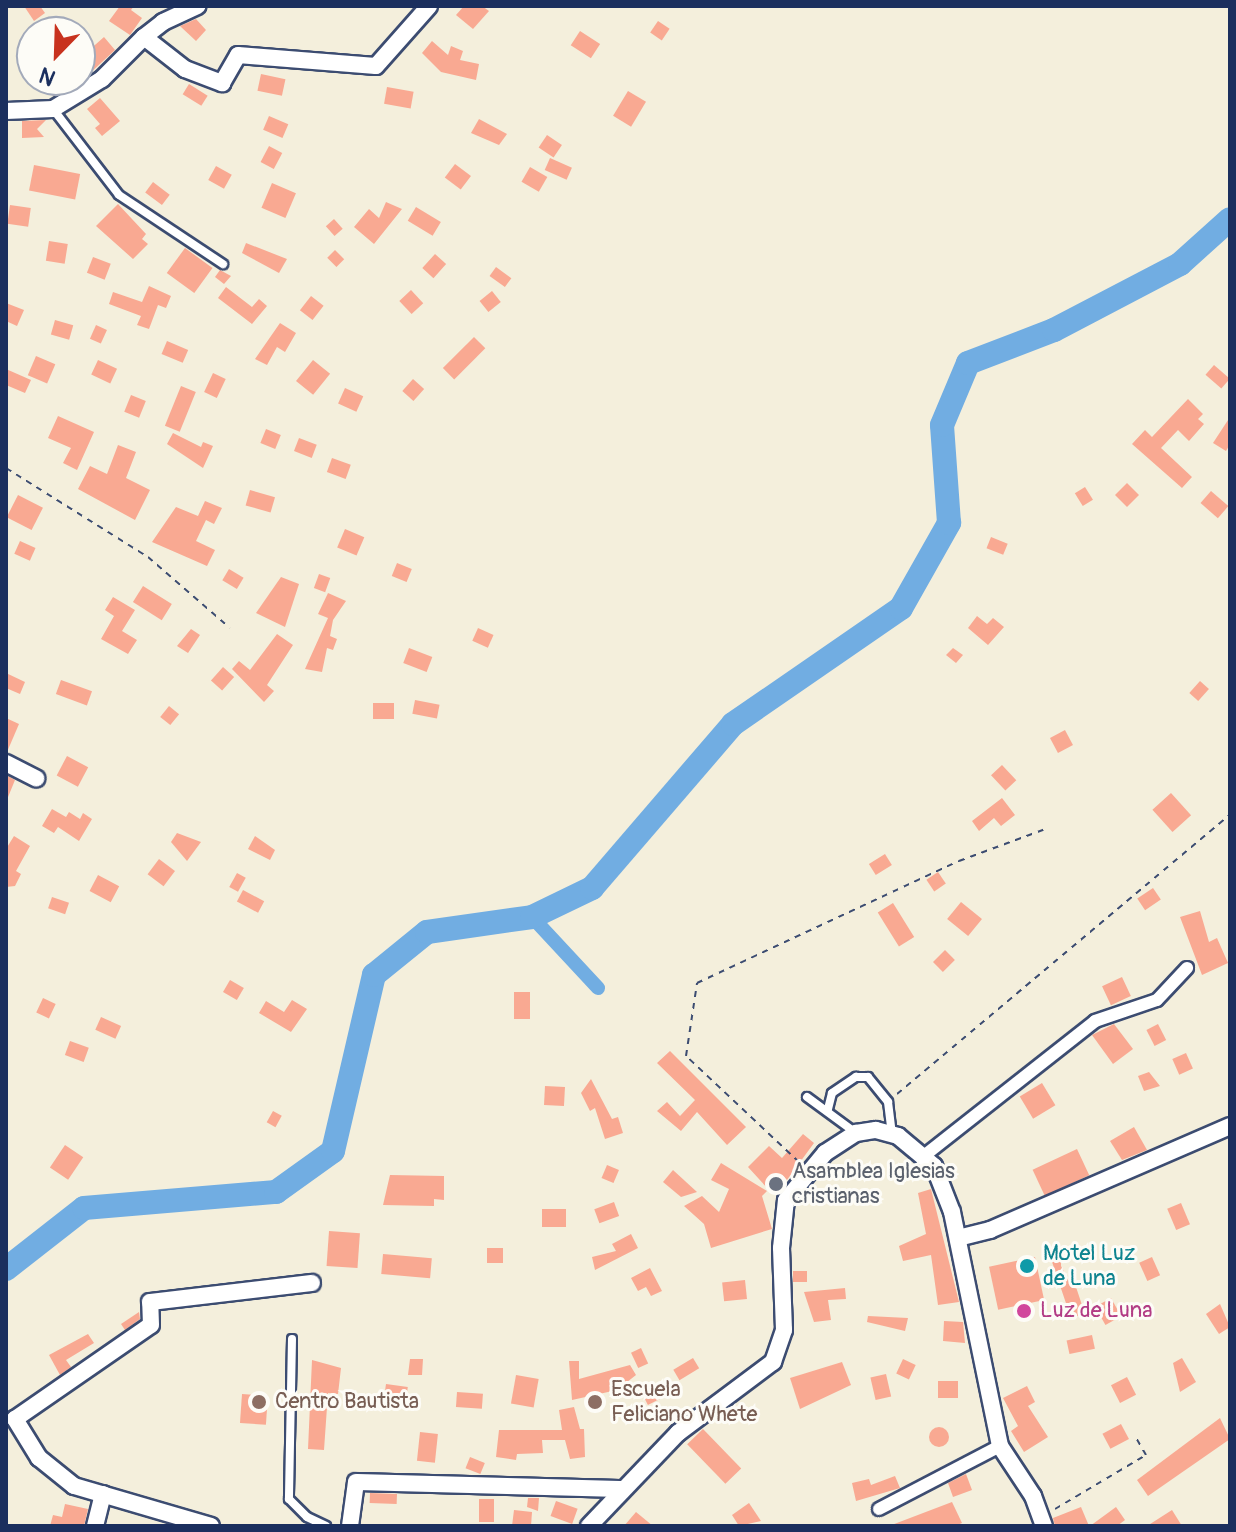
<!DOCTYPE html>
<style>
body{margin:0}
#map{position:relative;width:1236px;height:1532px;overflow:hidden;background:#f4efdc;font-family:Pangolin,sans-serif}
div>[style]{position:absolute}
.canal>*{height:14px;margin:-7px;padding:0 7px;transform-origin:7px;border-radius:7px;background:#71ade2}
.river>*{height:24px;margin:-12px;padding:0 12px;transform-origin:12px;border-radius:12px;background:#71ade2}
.building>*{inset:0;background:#f9a992;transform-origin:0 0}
.round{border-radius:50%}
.path>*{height:2px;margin-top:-1px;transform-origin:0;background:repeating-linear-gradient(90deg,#3c4c71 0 6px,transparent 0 12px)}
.roads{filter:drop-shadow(2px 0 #3c4c71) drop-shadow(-2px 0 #3c4c71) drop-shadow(0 2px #3c4c71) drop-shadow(0 -2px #3c4c71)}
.service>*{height:8px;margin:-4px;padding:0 4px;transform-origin:4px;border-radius:4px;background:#fff}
.pedestrian>*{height:12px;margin:-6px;padding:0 6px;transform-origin:6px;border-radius:6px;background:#fff}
.minor>*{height:16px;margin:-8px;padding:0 8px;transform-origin:8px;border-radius:8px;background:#fff}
.dots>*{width:22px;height:22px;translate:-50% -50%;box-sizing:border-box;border:4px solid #fdfcf7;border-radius:50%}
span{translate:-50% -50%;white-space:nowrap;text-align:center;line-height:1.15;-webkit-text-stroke:6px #fdfcf7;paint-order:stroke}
.worship-label{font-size:22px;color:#5b616d}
.left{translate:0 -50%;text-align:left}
.culture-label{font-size:22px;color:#0d838f}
.hotel-label{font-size:22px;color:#b23c85}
.education-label{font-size:22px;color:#785e54}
.frame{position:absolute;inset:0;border:8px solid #1b2f5e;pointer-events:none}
.north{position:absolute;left:16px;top:16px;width:80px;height:80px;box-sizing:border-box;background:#fdfcf7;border:2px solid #a3aaba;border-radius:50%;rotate:203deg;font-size:22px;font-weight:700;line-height:32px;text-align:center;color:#1b2f5e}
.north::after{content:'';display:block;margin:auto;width:28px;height:36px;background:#c8321e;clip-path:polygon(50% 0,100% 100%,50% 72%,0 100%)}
</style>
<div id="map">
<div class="canal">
<div style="left:532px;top:917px;width:97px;rotate:47.1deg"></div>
</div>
<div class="river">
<div style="left:6px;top:1269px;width:99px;rotate:-38deg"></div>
<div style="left:84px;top:1208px;width:193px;rotate:-4.8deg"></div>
<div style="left:276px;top:1192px;width:70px;rotate:-35.7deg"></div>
<div style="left:333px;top:1151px;width:181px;rotate:-76.9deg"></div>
<div style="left:374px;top:975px;width:68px;rotate:-39.1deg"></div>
<div style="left:427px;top:932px;width:106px;rotate:-8.1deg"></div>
<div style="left:532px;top:917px;width:67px;rotate:-25.8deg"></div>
<div style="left:592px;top:888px;width:216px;rotate:-49.3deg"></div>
<div style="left:733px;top:724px;width:204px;rotate:-34.6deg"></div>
<div style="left:901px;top:608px;width:98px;rotate:-60.5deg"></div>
<div style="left:949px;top:523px;width:98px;rotate:-94.1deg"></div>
<div style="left:942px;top:425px;width:67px;rotate:-67.2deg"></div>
<div style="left:968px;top:363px;width:92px;rotate:-21deg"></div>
<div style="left:1054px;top:330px;width:142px;rotate:-27.6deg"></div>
<div style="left:1180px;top:264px;width:67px;rotate:-42deg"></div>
</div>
<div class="building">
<div style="clip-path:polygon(24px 6px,40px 6px,45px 13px,34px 21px)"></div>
<div style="clip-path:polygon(120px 6px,134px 6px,131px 10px,142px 18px,130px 35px,109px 21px)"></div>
<div style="clip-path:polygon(464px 6px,482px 6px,489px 11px,473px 29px,456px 15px)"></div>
<div style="clip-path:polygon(196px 19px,206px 30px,196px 41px,180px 26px)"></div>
<div style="left:658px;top:21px;width:14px;height:14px;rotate:34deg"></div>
<div style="left:580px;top:31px;width:24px;height:17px;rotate:33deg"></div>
<div style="clip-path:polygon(104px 37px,115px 50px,88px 75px,80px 66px,80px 39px,87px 52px)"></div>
<div style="clip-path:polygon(432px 41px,448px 55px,451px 46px,463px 51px,460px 60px,479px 64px,476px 80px,441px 72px,422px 53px)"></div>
<div style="left:261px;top:74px;width:25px;height:17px;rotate:12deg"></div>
<div style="clip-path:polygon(46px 80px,79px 80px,53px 96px)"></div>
<div style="left:189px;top:84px;width:22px;height:12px;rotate:32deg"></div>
<div style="left:387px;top:87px;width:27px;height:17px;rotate:10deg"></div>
<div style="left:628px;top:91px;width:21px;height:29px;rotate:31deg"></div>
<div style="clip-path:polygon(100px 98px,120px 121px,102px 136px,95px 128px,100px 124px,87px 109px)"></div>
<div style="left:269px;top:116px;width:21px;height:15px;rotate:23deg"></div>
<div style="clip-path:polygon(479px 119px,507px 134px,499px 145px,471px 133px)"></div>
<div style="clip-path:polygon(46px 120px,37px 129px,44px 137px,22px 138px,22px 121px)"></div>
<div style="left:547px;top:135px;width:18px;height:15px;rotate:34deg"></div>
<div style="left:269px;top:146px;width:15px;height:18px;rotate:28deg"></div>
<div style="left:550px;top:158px;width:24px;height:13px;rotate:24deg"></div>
<div style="left:455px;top:164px;width:20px;height:17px;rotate:37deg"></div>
<div style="left:34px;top:165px;width:47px;height:26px;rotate:11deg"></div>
<div style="left:216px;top:166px;width:18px;height:16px;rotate:29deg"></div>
<div style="left:530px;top:167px;width:20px;height:17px;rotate:30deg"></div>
<div style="left:153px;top:182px;width:21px;height:13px;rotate:37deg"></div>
<div style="left:272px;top:183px;width:26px;height:27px;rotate:23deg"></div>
<div style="clip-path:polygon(386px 202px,402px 209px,374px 244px,354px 227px,369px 209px,379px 218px)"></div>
<div style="clip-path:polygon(118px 204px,146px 234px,142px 239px,148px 244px,133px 259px,96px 226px)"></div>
<div style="left:10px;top:205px;width:21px;height:19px;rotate:8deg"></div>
<div style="left:416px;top:207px;width:29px;height:16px;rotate:31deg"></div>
<div style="left:334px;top:219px;width:13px;height:11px;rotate:48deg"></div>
<div style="left:49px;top:241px;width:19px;height:20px;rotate:9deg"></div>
<div style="clip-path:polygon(246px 243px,287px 259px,279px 273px,242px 253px)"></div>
<div style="left:185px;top:248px;width:34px;height:31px;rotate:36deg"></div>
<div style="left:335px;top:250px;width:13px;height:11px;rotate:45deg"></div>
<div style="left:435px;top:254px;width:15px;height:19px;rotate:42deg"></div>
<div style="left:93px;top:257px;width:19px;height:17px;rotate:21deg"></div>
<div style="left:496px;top:267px;width:19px;height:11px;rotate:36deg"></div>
<div style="clip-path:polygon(220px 270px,231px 276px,224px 284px,215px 277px)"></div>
<div style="clip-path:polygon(149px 286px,171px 296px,166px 308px,158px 305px,149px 329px,137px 325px,141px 316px,109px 304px,113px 292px,142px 302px)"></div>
<div style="clip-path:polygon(226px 287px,252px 307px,259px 299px,267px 306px,252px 324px,218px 298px)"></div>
<div style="left:411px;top:290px;width:18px;height:16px;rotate:47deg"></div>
<div style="left:492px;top:291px;width:14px;height:16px;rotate:51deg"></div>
<div style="left:311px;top:296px;width:16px;height:18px;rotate:38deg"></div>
<div style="clip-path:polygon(6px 303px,24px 310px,17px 326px,6px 321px)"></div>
<div style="left:55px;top:320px;width:19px;height:15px;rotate:16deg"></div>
<div style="clip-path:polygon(280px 323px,296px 333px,285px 352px,277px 347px,267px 365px,255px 359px)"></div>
<div style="left:96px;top:325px;width:12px;height:15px;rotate:24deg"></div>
<div style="left:474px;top:337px;width:16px;height:44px;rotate:45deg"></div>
<div style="left:167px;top:341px;width:23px;height:14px;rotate:23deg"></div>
<div style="left:36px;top:356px;width:21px;height:21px;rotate:23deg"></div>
<div style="left:98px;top:360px;width:21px;height:16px;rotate:25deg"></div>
<div style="left:313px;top:360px;width:22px;height:27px;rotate:39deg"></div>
<div style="left:1214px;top:365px;width:21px;height:13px;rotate:41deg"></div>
<div style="clip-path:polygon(6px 369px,31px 380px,25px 393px,6px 385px)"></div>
<div style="left:213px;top:373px;width:14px;height:21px;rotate:25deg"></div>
<div style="left:413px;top:379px;width:15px;height:16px;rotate:42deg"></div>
<div style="left:181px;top:386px;width:16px;height:43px;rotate:22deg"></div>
<div style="left:345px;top:388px;width:20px;height:17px;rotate:24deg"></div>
<div style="left:131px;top:395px;width:16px;height:18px;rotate:22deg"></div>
<div style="clip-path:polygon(1188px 399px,1203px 414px,1198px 419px,1204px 424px,1189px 441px,1178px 430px,1161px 448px,1192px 477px,1182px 488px,1132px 444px,1145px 430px,1152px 437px)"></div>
<div style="clip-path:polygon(58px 416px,94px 432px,77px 470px,63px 463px,71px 448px,48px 438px)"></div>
<div style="clip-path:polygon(1230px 417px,1230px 444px,1226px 451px,1213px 443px)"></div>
<div style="left:266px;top:429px;width:16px;height:15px;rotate:22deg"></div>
<div style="clip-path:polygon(173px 433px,201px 447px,203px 442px,213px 446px,203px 468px,167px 444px)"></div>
<div style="left:299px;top:438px;width:19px;height:14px;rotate:21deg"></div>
<div style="clip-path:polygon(118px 445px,136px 452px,126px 478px,150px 490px,135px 520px,78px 489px,90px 466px,107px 474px)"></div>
<div style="left:332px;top:458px;width:20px;height:15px;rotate:20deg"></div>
<div style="left:1127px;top:483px;width:17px;height:17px;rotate:45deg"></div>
<div style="left:1085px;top:487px;width:15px;height:12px;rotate:58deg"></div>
<div style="left:250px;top:490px;width:26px;height:16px;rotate:16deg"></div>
<div style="left:1211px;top:491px;width:23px;height:16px;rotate:41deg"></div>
<div style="left:18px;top:495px;width:28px;height:25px;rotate:27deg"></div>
<div style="clip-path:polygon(205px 501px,222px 508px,214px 524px,206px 520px,196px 541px,215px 550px,207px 566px,152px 542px,176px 507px,198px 516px)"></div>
<div style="left:345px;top:529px;width:21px;height:20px;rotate:23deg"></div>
<div style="left:991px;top:537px;width:18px;height:12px;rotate:22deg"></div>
<div style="left:20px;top:541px;width:17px;height:14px;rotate:24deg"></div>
<div style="left:397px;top:563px;width:16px;height:14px;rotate:22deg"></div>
<div style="left:229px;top:569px;width:17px;height:13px;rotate:31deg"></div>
<div style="left:319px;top:574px;width:12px;height:15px;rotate:20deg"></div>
<div style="clip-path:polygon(281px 577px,299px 584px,285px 627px,256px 613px)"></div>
<div style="left:143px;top:586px;width:34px;height:19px;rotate:32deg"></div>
<div style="clip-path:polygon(328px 593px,346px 601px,333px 620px,330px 636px,337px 639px,333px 650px,327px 648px,322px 672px,305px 669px,328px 618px,318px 614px)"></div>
<div style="clip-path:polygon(113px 597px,135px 610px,122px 631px,137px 640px,128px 654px,101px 639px,114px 616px,105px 610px)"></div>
<div style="clip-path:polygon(977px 616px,987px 624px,993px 618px,1004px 627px,988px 645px,968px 628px)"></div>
<div style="left:478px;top:628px;width:17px;height:14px;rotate:24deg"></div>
<div style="clip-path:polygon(191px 629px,200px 635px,188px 653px,177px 646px)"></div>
<div style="clip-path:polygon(277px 634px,293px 645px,267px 685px,274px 691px,264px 702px,232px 669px,239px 661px,250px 670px)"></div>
<div style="left:409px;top:648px;width:25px;height:16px;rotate:21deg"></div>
<div style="clip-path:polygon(953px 648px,963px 655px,956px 663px,946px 655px)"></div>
<div style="left:223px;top:667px;width:15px;height:18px;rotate:42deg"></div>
<div style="clip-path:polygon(6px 673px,25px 682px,20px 694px,6px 688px)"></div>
<div style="left:61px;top:680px;width:33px;height:15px;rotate:20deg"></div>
<div style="left:1200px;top:681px;width:12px;height:16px;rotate:42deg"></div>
<div style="left:415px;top:700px;width:25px;height:14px;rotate:11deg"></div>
<div style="left:373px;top:703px;width:21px;height:16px"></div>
<div style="left:169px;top:706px;width:13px;height:14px;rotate:39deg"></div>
<div style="clip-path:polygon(6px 718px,19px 724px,7px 752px,6px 752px)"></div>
<div style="left:1065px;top:730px;width:17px;height:17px;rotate:62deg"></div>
<div style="left:67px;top:756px;width:24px;height:22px;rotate:28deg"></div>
<div style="left:1002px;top:765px;width:21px;height:15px;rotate:47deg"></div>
<div style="clip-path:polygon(6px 775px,15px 780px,6px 802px)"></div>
<div style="left:1171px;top:793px;width:30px;height:25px;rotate:48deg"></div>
<div style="clip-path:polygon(1002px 798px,1015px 815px,1001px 826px,994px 818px,979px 831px,972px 821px)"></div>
<div style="clip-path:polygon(52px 809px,66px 817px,69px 812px,80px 819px,83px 813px,92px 819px,79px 841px,58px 827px,54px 833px,42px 826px)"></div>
<div style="clip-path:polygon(177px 833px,201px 842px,187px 861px,171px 842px)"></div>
<div style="clip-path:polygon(14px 836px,30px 846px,16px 871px,21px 874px,15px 886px,6px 887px,6px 849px)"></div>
<div style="clip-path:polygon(255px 836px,275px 850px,270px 860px,248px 849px)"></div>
<div style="left:885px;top:854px;width:13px;height:19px;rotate:58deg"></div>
<div style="left:159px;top:859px;width:20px;height:19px;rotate:37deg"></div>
<div style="left:938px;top:872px;width:14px;height:14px;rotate:56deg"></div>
<div style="left:237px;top:873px;width:10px;height:16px;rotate:29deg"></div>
<div style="left:98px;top:875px;width:24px;height:18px;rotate:28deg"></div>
<div style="left:1153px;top:888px;width:14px;height:19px;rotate:56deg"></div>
<div style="left:243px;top:890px;width:24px;height:13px;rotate:28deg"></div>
<div style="left:52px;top:897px;width:18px;height:12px;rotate:19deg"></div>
<div style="left:961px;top:902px;width:27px;height:22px;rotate:39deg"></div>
<div style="left:893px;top:903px;width:40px;height:18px;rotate:58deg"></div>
<div style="clip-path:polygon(1200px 911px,1209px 942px,1217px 938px,1228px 963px,1202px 975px,1180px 917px)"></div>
<div style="left:945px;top:950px;width:14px;height:17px;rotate:45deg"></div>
<div style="left:1122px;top:977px;width:21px;height:22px;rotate:65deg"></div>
<div style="left:230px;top:980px;width:16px;height:14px;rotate:30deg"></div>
<div style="left:530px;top:992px;width:27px;height:16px;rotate:90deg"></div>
<div style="left:43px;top:998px;width:14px;height:16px;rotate:25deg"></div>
<div style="clip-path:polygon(292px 1000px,307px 1009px,291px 1032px,259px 1013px,266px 1001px,284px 1012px)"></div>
<div style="left:101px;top:1017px;width:22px;height:14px;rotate:24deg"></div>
<div style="clip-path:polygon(1114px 1024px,1133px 1049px,1113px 1064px,1092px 1035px)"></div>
<div style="left:1158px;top:1024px;width:18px;height:13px;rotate:63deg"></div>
<div style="left:70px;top:1041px;width:20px;height:15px;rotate:20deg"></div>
<div style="clip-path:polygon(670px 1051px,746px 1127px,727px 1145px,697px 1112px,681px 1131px,657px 1111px,667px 1102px,680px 1116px,695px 1100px,657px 1063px)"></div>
<div style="left:1186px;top:1053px;width:17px;height:15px;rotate:66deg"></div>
<div style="clip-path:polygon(1149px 1072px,1160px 1086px,1144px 1091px,1138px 1076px)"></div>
<div style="clip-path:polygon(591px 1079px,612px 1119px,618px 1117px,623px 1133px,605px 1139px,595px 1108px,590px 1111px,581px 1093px)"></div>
<div style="left:1042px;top:1083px;width:26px;height:26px;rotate:59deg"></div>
<div style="left:545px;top:1086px;width:20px;height:19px;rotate:3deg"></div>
<div style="left:273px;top:1111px;width:10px;height:13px;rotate:29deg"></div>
<div style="clip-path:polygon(1134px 1127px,1147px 1150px,1122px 1160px,1110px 1141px)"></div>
<div style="clip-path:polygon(803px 1134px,814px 1143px,787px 1180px,782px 1175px,768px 1189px,748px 1167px,769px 1146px,782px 1158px)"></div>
<div style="left:65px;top:1145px;width:22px;height:27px;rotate:34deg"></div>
<div style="left:1077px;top:1149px;width:29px;height:49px;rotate:65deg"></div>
<div style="clip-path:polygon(721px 1163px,767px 1191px,762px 1196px,772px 1229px,711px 1248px,704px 1224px,684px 1206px,702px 1196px,719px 1212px,729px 1189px,711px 1180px)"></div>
<div style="left:607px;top:1165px;width:13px;height:14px;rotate:23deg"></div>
<div style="clip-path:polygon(673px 1170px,697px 1192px,681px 1197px,663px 1182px)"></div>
<div style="clip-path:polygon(390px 1175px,444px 1176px,444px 1200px,434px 1199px,434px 1206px,383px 1205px)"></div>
<div style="clip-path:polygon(931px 1189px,959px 1302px,938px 1305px,931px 1255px,903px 1261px,899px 1246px,926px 1234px,918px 1193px)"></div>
<div style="left:614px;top:1202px;width:15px;height:21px;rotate:70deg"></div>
<div style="left:1181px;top:1203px;width:23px;height:15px;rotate:67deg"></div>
<div style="left:566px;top:1209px;width:18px;height:24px;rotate:90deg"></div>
<div style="left:329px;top:1231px;width:31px;height:35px;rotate:4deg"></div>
<div style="clip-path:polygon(631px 1234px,638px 1248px,595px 1270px,592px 1257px,616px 1251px,612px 1244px)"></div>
<div style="left:487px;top:1248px;width:16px;height:15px"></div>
<div style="clip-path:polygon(1061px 1251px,1061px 1266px,1072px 1288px,1076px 1287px,1085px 1314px,1071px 1318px,1049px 1253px)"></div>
<div style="left:383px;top:1254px;width:49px;height:20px;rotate:5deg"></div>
<div style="left:1035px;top:1257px;width:44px;height:47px;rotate:78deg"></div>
<div style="left:1152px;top:1257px;width:20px;height:14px;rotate:66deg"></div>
<div style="clip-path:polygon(650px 1268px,662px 1291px,651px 1296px,646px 1287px,638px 1291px,631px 1278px)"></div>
<div style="left:793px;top:1271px;width:14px;height:11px"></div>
<div style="left:745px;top:1280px;width:19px;height:23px;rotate:84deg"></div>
<div style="clip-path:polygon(845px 1288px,846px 1299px,828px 1300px,831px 1320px,814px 1322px,804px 1292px)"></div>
<div style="left:1111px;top:1298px;width:21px;height:18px;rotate:61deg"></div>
<div style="clip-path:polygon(1220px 1304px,1230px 1327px,1219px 1334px,1206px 1314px)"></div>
<div style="clip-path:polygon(139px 1312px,140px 1319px,125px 1330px,121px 1324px)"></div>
<div style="clip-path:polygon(868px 1316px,908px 1318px,905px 1331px,867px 1322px)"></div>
<div style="clip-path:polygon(944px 1321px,963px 1322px,965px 1343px,943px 1341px)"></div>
<div style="clip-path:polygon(88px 1334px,94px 1343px,66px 1360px,71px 1367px,60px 1375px,49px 1355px)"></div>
<div style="left:1092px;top:1335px;width:14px;height:26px;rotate:78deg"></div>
<div style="left:641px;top:1348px;width:17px;height:11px;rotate:65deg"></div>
<div style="left:693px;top:1358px;width:12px;height:23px;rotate:59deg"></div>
<div style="clip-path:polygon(1182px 1358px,1196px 1382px,1180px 1392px,1173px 1363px)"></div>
<div style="clip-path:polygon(410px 1359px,423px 1359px,422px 1375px,408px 1375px)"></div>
<div style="left:903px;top:1359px;width:14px;height:16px;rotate:25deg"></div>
<div style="clip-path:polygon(312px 1360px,341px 1368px,338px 1394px,328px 1393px,324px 1450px,308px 1449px)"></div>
<div style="clip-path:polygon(569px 1361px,579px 1361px,579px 1379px,630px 1365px,636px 1375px,617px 1390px,572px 1400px)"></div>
<div style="clip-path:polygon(842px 1362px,851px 1385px,800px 1409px,790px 1378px)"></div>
<div style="left:886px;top:1374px;width:23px;height:16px;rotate:77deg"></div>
<div style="left:516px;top:1375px;width:23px;height:29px;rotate:10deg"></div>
<div style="left:1127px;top:1377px;width:20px;height:18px;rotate:63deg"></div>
<div style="left:958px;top:1381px;width:17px;height:20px;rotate:90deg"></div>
<div style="left:386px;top:1384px;width:22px;height:15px;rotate:8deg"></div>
<div style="left:654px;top:1384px;width:16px;height:15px;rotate:63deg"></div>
<div style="clip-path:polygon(1027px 1386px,1035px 1402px,1028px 1406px,1048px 1437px,1024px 1452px,1011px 1431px,1018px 1426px,1003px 1398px)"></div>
<div style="left:457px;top:1392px;width:26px;height:15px;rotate:4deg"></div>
<div style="left:242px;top:1394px;width:26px;height:29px;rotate:4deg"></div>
<div style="clip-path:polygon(574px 1407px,580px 1429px,584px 1429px,585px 1457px,570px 1459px,565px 1440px,542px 1440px,543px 1453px,517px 1454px,516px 1460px,496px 1457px,499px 1430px,562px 1430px,559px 1410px)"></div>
<div style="clip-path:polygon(1220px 1418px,1230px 1439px,1148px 1496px,1137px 1480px)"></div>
<div style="left:1121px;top:1424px;width:17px;height:21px;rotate:62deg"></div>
<div class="round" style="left:929px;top:1427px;width:20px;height:20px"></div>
<div style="left:703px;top:1429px;width:55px;height:22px;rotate:46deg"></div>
<div style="left:420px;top:1432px;width:18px;height:29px;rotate:6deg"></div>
<div style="left:470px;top:1457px;width:16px;height:12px;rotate:22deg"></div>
<div style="clip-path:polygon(966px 1474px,972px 1490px,953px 1497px,948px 1483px)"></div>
<div style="clip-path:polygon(895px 1476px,900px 1488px,856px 1501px,852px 1483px,869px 1479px,871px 1485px)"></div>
<div style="left:370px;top:1493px;width:27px;height:10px;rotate:2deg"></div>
<div style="clip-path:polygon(528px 1498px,539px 1498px,538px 1511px,527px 1507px)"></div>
<div style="left:479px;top:1499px;width:15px;height:23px"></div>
<div style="left:556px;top:1501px;width:23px;height:16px;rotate:20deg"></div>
<div style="clip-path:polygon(952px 1502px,962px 1523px,955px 1526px,889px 1526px)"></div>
<div style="clip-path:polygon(749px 1503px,761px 1521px,739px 1526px,732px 1515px)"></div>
<div style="clip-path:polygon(65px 1504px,88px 1509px,84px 1526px,50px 1526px,53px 1515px,62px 1517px)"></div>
<div style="clip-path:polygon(1081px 1507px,1089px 1526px,1055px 1526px,1053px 1518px)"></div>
<div style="clip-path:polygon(1116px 1507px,1125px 1520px,1117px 1526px,1090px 1526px)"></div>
<div style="clip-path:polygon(514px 1510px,532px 1512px,531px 1526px,512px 1526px)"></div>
<div style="clip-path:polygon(1172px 1510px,1182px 1526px,1147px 1526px)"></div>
<div style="clip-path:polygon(636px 1512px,653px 1526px,624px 1526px)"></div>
</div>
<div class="path">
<div style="left:6px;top:468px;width:168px;rotate:32.1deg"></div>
<div style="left:148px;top:557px;width:108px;rotate:40.9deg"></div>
<div style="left:897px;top:1094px;width:434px;rotate:-40deg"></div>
<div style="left:799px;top:1162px;width:155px;rotate:-136.8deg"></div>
<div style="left:686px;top:1056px;width:74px;rotate:-81.4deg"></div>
<div style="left:697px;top:983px;width:289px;rotate:-25deg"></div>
<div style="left:959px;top:861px;width:90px;rotate:-20.3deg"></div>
<div style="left:1055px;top:1509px;width:106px;rotate:-30.7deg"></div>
<div style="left:1146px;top:1455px;width:20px;rotate:-120deg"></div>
</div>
<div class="roads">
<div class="service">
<div style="left:53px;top:109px;width:108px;rotate:52.5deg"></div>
<div style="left:119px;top:195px;width:125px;rotate:33.6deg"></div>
<div style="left:807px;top:1097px;width:61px;rotate:36.3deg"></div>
<div style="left:828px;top:1109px;width:16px;rotate:-76deg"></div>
<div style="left:832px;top:1093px;width:29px;rotate:-34deg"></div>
<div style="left:856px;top:1077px;width:12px"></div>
<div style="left:868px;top:1077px;width:32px;rotate:51deg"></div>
<div style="left:888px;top:1102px;width:31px;rotate:83deg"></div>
<div style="left:292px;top:1339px;width:160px;rotate:91.1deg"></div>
<div style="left:289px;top:1499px;width:25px;rotate:45deg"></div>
<div style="left:307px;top:1517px;width:21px;rotate:25deg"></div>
</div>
<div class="pedestrian">
<div style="left:925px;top:1155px;width:216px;rotate:-38.2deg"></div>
<div style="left:1095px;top:1021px;width:65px;rotate:-18.7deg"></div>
<div style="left:1157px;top:1000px;width:44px;rotate:-46.8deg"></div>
<div style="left:879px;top:1509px;width:136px;rotate:-27.5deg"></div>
</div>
<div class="minor">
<div style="left:144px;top:37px;width:24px;rotate:-38deg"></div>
<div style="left:163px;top:22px;width:38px;rotate:-25deg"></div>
<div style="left:6px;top:111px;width:47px;rotate:-2.4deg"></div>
<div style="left:53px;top:109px;width:57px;rotate:-31.5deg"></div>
<div style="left:102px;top:79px;width:59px;rotate:-45deg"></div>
<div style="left:144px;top:37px;width:52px;rotate:38deg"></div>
<div style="left:185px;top:69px;width:40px;rotate:21deg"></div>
<div style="left:222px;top:83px;width:32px;rotate:-60deg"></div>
<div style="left:238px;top:55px;width:138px;rotate:4.6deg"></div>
<div style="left:376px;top:66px;width:80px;rotate:-48.5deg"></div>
<div style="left:6px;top:763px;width:34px;rotate:27deg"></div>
<div style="left:958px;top:1238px;width:33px;rotate:-14deg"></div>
<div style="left:990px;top:1230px;width:262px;rotate:-23.4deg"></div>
<div style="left:95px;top:1526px;width:33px;rotate:-76deg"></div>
<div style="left:211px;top:1526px;width:143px;rotate:-163.7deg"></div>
<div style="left:74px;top:1486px;width:45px;rotate:-141.3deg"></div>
<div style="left:39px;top:1458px;width:46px;rotate:-121.6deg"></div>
<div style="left:15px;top:1419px;width:165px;rotate:-34.7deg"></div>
<div style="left:151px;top:1325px;width:23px;rotate:-92deg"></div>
<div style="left:150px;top:1302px;width:163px;rotate:-6.7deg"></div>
<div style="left:350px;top:1526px;width:44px;rotate:-82.2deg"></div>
<div style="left:356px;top:1482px;width:265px;rotate:1.5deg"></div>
<div style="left:589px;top:1526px;width:129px;rotate:-46.3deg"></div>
<div style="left:678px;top:1433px;width:119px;rotate:-36.8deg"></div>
<div style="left:773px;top:1362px;width:34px;rotate:-71deg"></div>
<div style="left:784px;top:1330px;width:82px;rotate:-92.1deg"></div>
<div style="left:781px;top:1248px;width:48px;rotate:-84.1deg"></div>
<div style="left:786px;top:1200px;width:61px;rotate:-50.3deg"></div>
<div style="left:825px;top:1153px;width:37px;rotate:-33deg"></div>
<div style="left:856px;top:1133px;width:20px;rotate:-9deg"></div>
<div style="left:876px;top:1130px;width:23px;rotate:15deg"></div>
<div style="left:898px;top:1136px;width:47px;rotate:39.8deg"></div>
<div style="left:934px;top:1166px;width:49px;rotate:68.6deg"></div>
<div style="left:952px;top:1212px;width:239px;rotate:78.4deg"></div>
<div style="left:1000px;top:1446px;width:60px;rotate:56.6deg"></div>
<div style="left:1033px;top:1496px;width:32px;rotate:70deg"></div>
</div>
</div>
<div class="dots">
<div style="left:776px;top:1184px;background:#6b7280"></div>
<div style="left:1027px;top:1266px;background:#0f9aa8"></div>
<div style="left:1024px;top:1311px;background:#d1479c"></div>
<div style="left:259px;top:1402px;background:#8d6e63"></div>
<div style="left:595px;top:1402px;background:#8d6e63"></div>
</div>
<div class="worship-label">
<span class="left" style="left:792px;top:1184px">Asamblea Iglesias<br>cristianas</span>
</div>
<div class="culture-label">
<span class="left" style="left:1043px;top:1266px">Motel Luz<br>de Luna</span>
</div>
<div class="hotel-label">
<span class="left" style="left:1040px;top:1311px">Luz de Luna</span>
</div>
<div class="education-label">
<span class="left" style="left:611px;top:1402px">Escuela<br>Feliciano Whete</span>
<span class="left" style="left:275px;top:1402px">Centro Bautista</span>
</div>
<div class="frame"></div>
<div class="north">N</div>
</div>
